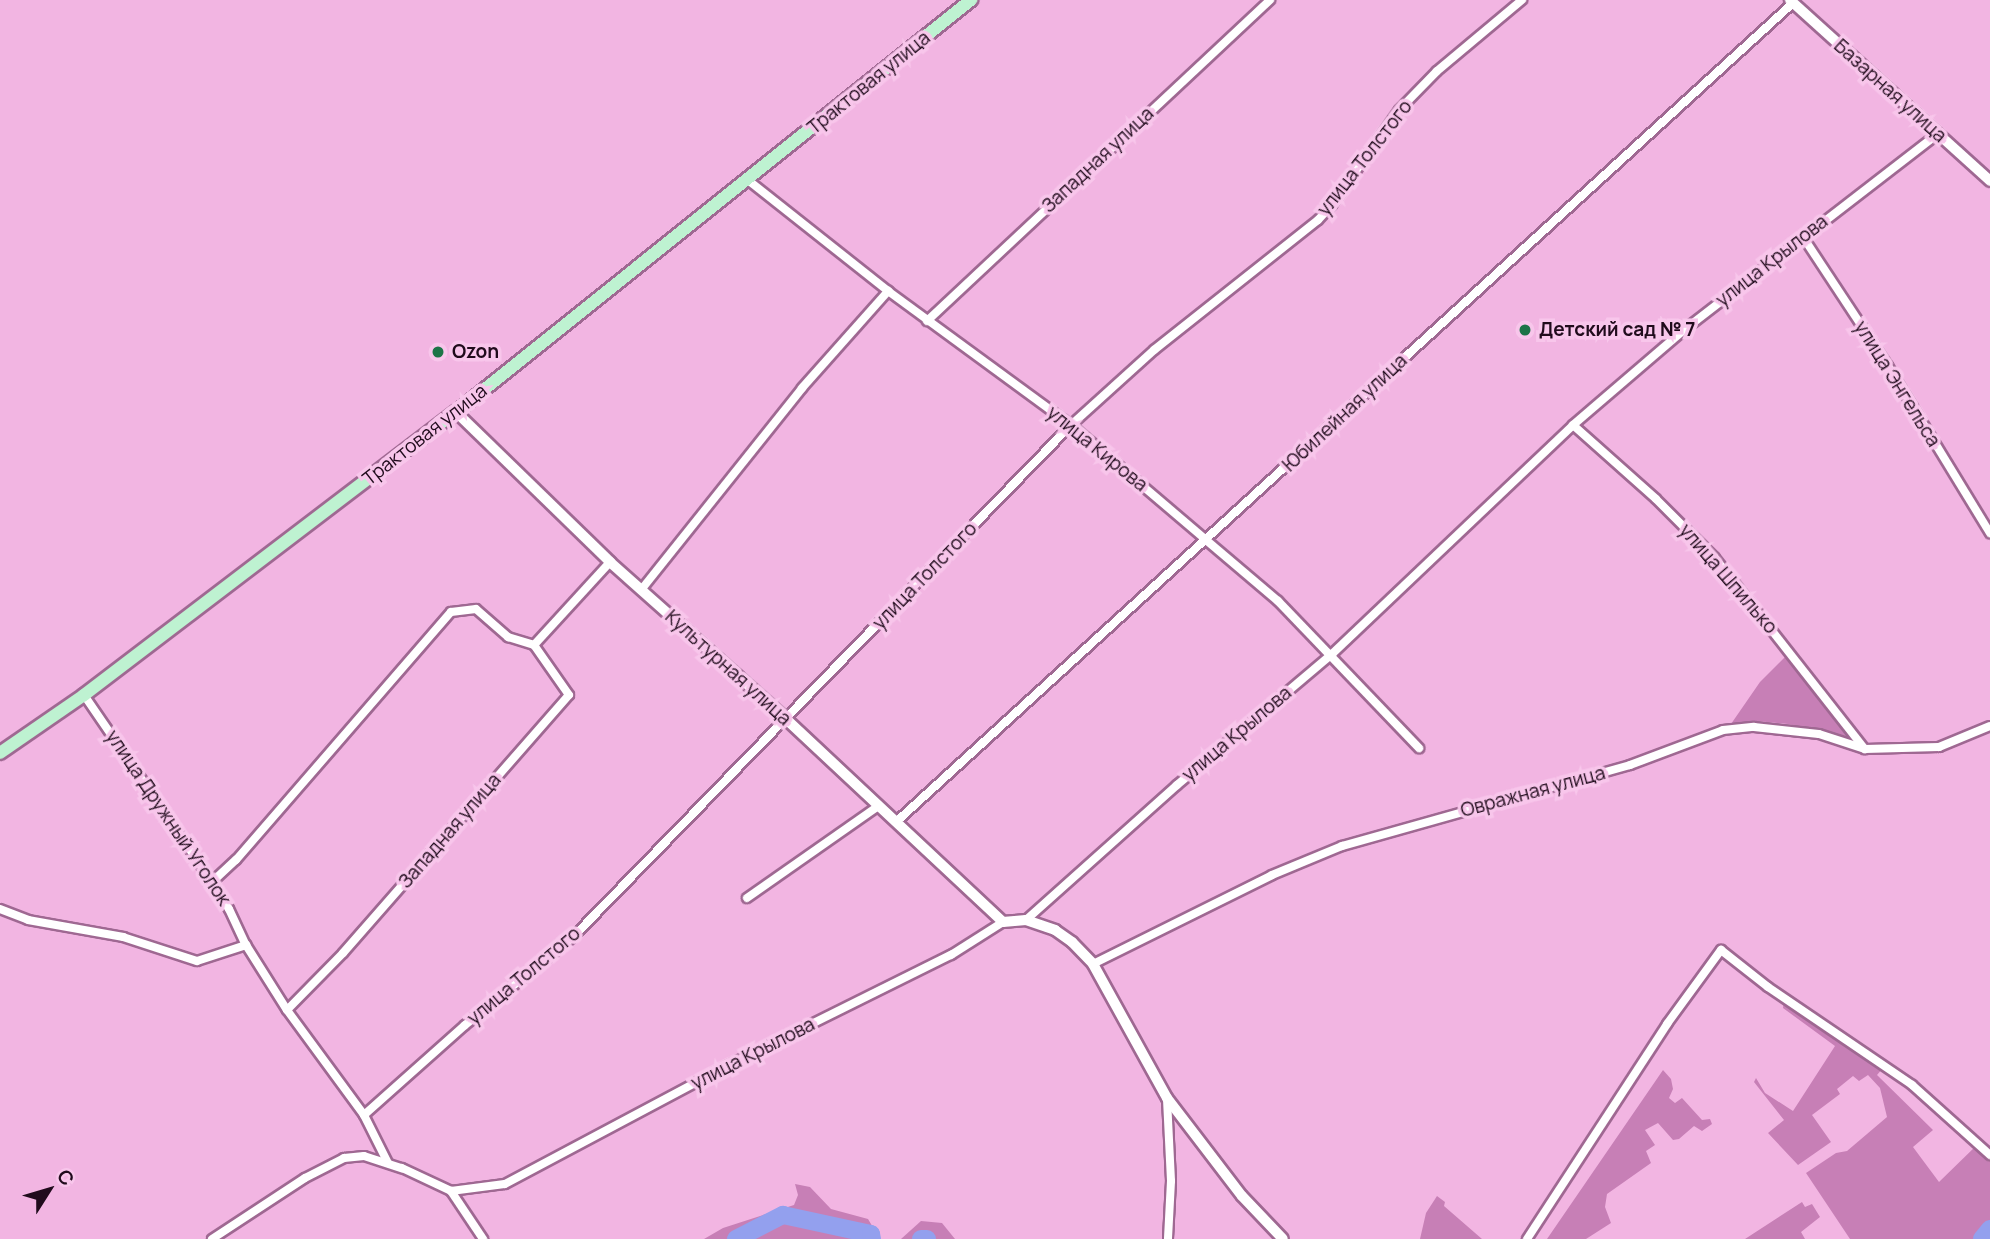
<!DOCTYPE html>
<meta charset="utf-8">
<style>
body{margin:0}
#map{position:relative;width:1990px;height:1239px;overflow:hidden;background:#f2b5e2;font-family:Manrope,sans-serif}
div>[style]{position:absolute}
.green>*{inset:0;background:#c77fb6}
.river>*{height:18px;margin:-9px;padding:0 9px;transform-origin:9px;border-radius:9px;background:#93a0ee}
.roads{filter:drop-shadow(2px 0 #9f6892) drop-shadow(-2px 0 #9f6892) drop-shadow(0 2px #9f6892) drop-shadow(0 -2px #9f6892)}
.street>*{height:8px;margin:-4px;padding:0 4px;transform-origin:4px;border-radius:4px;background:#fff}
.secondary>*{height:10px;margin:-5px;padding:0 5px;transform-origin:5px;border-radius:5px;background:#fff}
.primary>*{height:12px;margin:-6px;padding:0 6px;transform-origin:6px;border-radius:6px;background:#bef2d1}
.dots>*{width:19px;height:19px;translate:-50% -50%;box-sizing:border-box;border:4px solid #f8c6eb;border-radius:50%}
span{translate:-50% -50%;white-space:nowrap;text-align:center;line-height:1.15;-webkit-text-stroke:7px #f8c6eb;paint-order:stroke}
.street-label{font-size:19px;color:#200b1c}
.poi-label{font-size:19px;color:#200b1c;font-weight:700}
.left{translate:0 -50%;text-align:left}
.north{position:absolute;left:14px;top:1155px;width:70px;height:70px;-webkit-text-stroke:5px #f8c6eb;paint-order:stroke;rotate:53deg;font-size:19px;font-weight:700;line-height:28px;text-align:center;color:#200b1c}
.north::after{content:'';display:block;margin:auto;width:24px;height:32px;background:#200b1c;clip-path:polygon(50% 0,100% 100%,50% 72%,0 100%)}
</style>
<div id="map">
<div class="green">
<div style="clip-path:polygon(1788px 654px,1851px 740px,1788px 724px,1756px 721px,1731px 724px,1760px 682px)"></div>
<div style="clip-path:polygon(1784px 1000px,1883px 1068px,1877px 1075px,1933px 1130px,1913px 1147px,1939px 1182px,1978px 1144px,1990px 1155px,1990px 1239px,1850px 1239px,1806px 1173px,1836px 1153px,1847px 1151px,1887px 1117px,1880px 1088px,1868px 1075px,1859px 1081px,1853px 1076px,1837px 1089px,1840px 1094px,1812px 1115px,1831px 1142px,1798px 1165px,1768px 1133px,1784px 1120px,1754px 1082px,1756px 1078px,1765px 1093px,1793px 1111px,1835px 1046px,1783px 1008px)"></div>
<div style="clip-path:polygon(1663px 1070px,1671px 1079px,1673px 1089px,1669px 1098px,1675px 1103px,1682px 1098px,1702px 1120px,1710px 1119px,1712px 1124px,1702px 1131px,1694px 1126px,1679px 1139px,1673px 1140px,1658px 1123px,1645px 1130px,1655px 1145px,1646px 1151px,1651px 1163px,1607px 1194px,1605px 1207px,1611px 1223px,1586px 1239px,1547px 1239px)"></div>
<div style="clip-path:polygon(795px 1184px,810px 1187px,831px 1209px,868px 1219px,880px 1239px,704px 1239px,723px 1228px,794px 1205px,798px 1195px)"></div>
<div style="clip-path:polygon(1437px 1196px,1445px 1202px,1444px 1206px,1482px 1239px,1420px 1239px,1426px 1213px)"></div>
<div style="clip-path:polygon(1802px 1202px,1805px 1207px,1812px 1204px,1820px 1217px,1801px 1232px,1805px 1239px,1745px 1239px)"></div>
<div style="clip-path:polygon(921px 1221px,942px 1223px,955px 1239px,901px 1239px)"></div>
</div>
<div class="river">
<div style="left:736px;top:1239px;width:53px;rotate:-27.1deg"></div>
<div style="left:783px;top:1215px;width:90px;rotate:12.2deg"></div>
<div style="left:871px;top:1234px;width:5px;rotate:79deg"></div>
<div style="left:921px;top:1239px;width:6px"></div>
<div style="left:1982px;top:1239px;width:13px;rotate:-51deg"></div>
</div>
<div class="roads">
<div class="street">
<div style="left:748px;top:180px;width:179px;rotate:38.4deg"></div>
<div style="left:888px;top:291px;width:227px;rotate:36.2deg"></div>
<div style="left:1071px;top:425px;width:177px;rotate:40.4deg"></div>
<div style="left:1206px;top:540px;width:94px;rotate:40.3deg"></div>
<div style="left:1278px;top:601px;width:204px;rotate:46.2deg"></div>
<div style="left:1803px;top:237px;width:154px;rotate:56.6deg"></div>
<div style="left:1888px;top:366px;width:196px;rotate:58.6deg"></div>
<div style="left:927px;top:321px;width:470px;rotate:-43.1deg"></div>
<div style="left:1573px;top:425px;width:111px;rotate:41.7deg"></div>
<div style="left:1656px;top:499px;width:83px;rotate:45deg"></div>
<div style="left:1715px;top:558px;width:243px;rotate:51.9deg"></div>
<div style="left:641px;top:590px;width:258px;rotate:-51.4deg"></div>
<div style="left:802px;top:388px;width:130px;rotate:-48.4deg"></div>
<div style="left:84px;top:695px;width:227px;rotate:55.6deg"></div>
<div style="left:212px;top:882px;width:32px;rotate:58deg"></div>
<div style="left:229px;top:909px;width:40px;rotate:65deg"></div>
<div style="left:246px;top:945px;width:77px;rotate:57.8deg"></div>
<div style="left:287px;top:1010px;width:130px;rotate:53.7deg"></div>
<div style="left:896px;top:822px;width:1215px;rotate:-42.4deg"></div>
<div style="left:212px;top:882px;width:33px;rotate:-43deg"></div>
<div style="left:236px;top:860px;width:328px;rotate:-49.1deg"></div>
<div style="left:451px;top:612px;width:25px;rotate:-7deg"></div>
<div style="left:476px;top:609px;width:43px;rotate:41.2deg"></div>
<div style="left:508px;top:637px;width:27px;rotate:17deg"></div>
<div style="left:747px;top:898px;width:159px;rotate:-35deg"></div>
<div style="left:0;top:909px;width:30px;rotate:21deg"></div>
<div style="left:28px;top:920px;width:97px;rotate:10.1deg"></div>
<div style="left:123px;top:937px;width:78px;rotate:18deg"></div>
<div style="left:197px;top:961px;width:52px;rotate:-18.1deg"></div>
<div style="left:1026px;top:920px;width:203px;rotate:-41.8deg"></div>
<div style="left:1177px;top:785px;width:203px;rotate:-40.2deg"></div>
<div style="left:1332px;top:654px;width:332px;rotate:-43.5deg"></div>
<div style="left:1573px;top:425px;width:146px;rotate:-40.6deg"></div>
<div style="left:1684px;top:330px;width:321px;rotate:-37.7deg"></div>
<div style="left:1093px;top:964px;width:200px;rotate:-26.4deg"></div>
<div style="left:1272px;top:875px;width:76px;rotate:-22.5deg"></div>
<div style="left:1342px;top:846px;width:299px;rotate:-15.7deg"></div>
<div style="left:1630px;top:765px;width:99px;rotate:-20.6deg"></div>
<div style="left:1723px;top:730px;width:31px;rotate:-6deg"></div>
<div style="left:1754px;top:727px;width:65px;rotate:6.1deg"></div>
<div style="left:1819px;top:734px;width:48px;rotate:18.1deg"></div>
<div style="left:1865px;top:749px;width:74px;rotate:-1.5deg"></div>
<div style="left:1939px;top:747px;width:55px;rotate:-22.4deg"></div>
<div style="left:287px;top:1010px;width:80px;rotate:-45.5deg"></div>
<div style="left:343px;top:953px;width:343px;rotate:-48.8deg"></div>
<div style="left:569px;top:695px;width:61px;rotate:-125deg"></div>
<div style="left:534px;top:645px;width:113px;rotate:-47.5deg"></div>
<div style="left:1167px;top:1099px;width:82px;rotate:87.2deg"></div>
<div style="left:1171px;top:1181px;width:58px;rotate:93deg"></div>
<div style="left:388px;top:1163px;width:54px;rotate:-116.6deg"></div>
<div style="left:364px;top:1115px;width:135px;rotate:-41.7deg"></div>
<div style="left:465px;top:1025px;width:141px;rotate:-39.2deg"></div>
<div style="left:574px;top:936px;width:713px;rotate:-45.8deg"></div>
<div style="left:1071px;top:425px;width:112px;rotate:-42.1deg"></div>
<div style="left:1154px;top:350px;width:209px;rotate:-38.4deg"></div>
<div style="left:1318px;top:220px;width:21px;rotate:-47deg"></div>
<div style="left:1332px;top:205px;width:116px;rotate:-54.8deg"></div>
<div style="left:1399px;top:110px;width:54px;rotate:-45.7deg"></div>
<div style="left:1437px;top:71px;width:111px;rotate:-39.9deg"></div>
<div style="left:451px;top:1191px;width:54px;rotate:-7.4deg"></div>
<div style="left:505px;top:1184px;width:254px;rotate:-28deg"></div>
<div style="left:729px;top:1065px;width:248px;rotate:-26.4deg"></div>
<div style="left:951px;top:955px;width:62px;rotate:-32.4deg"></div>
<div style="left:451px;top:1191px;width:58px;rotate:56.3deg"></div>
<div style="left:212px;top:1239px;width:111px;rotate:-33.3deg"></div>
<div style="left:305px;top:1178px;width:44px;rotate:-27.1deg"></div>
<div style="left:344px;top:1158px;width:20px;rotate:-6deg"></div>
<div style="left:364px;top:1156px;width:40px;rotate:18deg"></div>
<div style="left:402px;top:1168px;width:54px;rotate:25.1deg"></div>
<div style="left:1527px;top:1239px;width:257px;rotate:-56.9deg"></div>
<div style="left:1667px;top:1024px;width:92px;rotate:-53.9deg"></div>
<div style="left:1721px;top:950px;width:60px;rotate:38.2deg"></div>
<div style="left:1768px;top:987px;width:174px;rotate:34.2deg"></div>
<div style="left:1912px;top:1085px;width:105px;rotate:41.9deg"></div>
</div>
<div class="secondary">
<div style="left:1790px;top:0;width:270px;rotate:42.1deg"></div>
<div style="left:456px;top:412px;width:215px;rotate:44.2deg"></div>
<div style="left:610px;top:562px;width:236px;rotate:41.7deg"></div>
<div style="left:786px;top:719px;width:297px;rotate:43.1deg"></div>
<div style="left:1003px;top:922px;width:23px;rotate:-5deg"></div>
<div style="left:1026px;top:920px;width:31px;rotate:19deg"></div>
<div style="left:1055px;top:930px;width:21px;rotate:35deg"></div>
<div style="left:1072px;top:942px;width:30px;rotate:46deg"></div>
<div style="left:1093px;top:964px;width:153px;rotate:61.1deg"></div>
<div style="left:1167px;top:1098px;width:123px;rotate:52.6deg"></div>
<div style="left:1242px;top:1196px;width:59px;rotate:46.4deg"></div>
</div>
<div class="primary">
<div style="left:0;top:753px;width:102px;rotate:-34.6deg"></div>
<div style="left:84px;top:695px;width:467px;rotate:-37.3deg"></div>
<div style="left:456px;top:412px;width:660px;rotate:-38.66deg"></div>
</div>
</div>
<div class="dots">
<div style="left:1525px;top:330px;background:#1c7447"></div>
<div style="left:438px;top:352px;background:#1c7447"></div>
</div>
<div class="street-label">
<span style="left:869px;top:83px;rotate:-39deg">Трактовая улица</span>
<span style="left:1890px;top:91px;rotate:42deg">Базарная улица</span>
<span style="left:1365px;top:158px;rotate:-52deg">улица Толстого</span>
<span style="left:1098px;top:160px;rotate:-43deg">Западная улица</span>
<span style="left:1772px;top:261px;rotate:-38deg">улица Крылова</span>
<span style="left:1897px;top:384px;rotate:58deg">улица Энгельса</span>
<span style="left:1345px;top:413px;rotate:-43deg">Юбилейная улица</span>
<span style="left:425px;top:435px;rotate:-38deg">Трактовая улица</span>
<span style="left:1097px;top:449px;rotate:39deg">улица Кирова</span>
<span style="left:925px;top:576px;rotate:-46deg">улица Толстого</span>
<span style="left:1728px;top:579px;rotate:49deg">улица Шпилько</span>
<span style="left:728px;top:668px;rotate:42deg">Культурная улица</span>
<span style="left:1237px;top:734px;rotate:-40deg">улица Крылова</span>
<span style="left:1533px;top:792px;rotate:-15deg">Овражная улица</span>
<span style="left:168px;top:818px;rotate:56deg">улица Дружный Уголок</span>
<span style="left:450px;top:831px;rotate:-49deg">Западная улица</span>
<span style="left:524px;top:976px;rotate:-40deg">улица Толстого</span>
<span style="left:753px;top:1054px;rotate:-27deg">улица Крылова</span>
</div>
<div class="poi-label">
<span class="left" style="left:1539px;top:330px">Детский сад № 7</span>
<span class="left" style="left:452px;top:352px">Ozon</span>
</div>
<div class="north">С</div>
</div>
